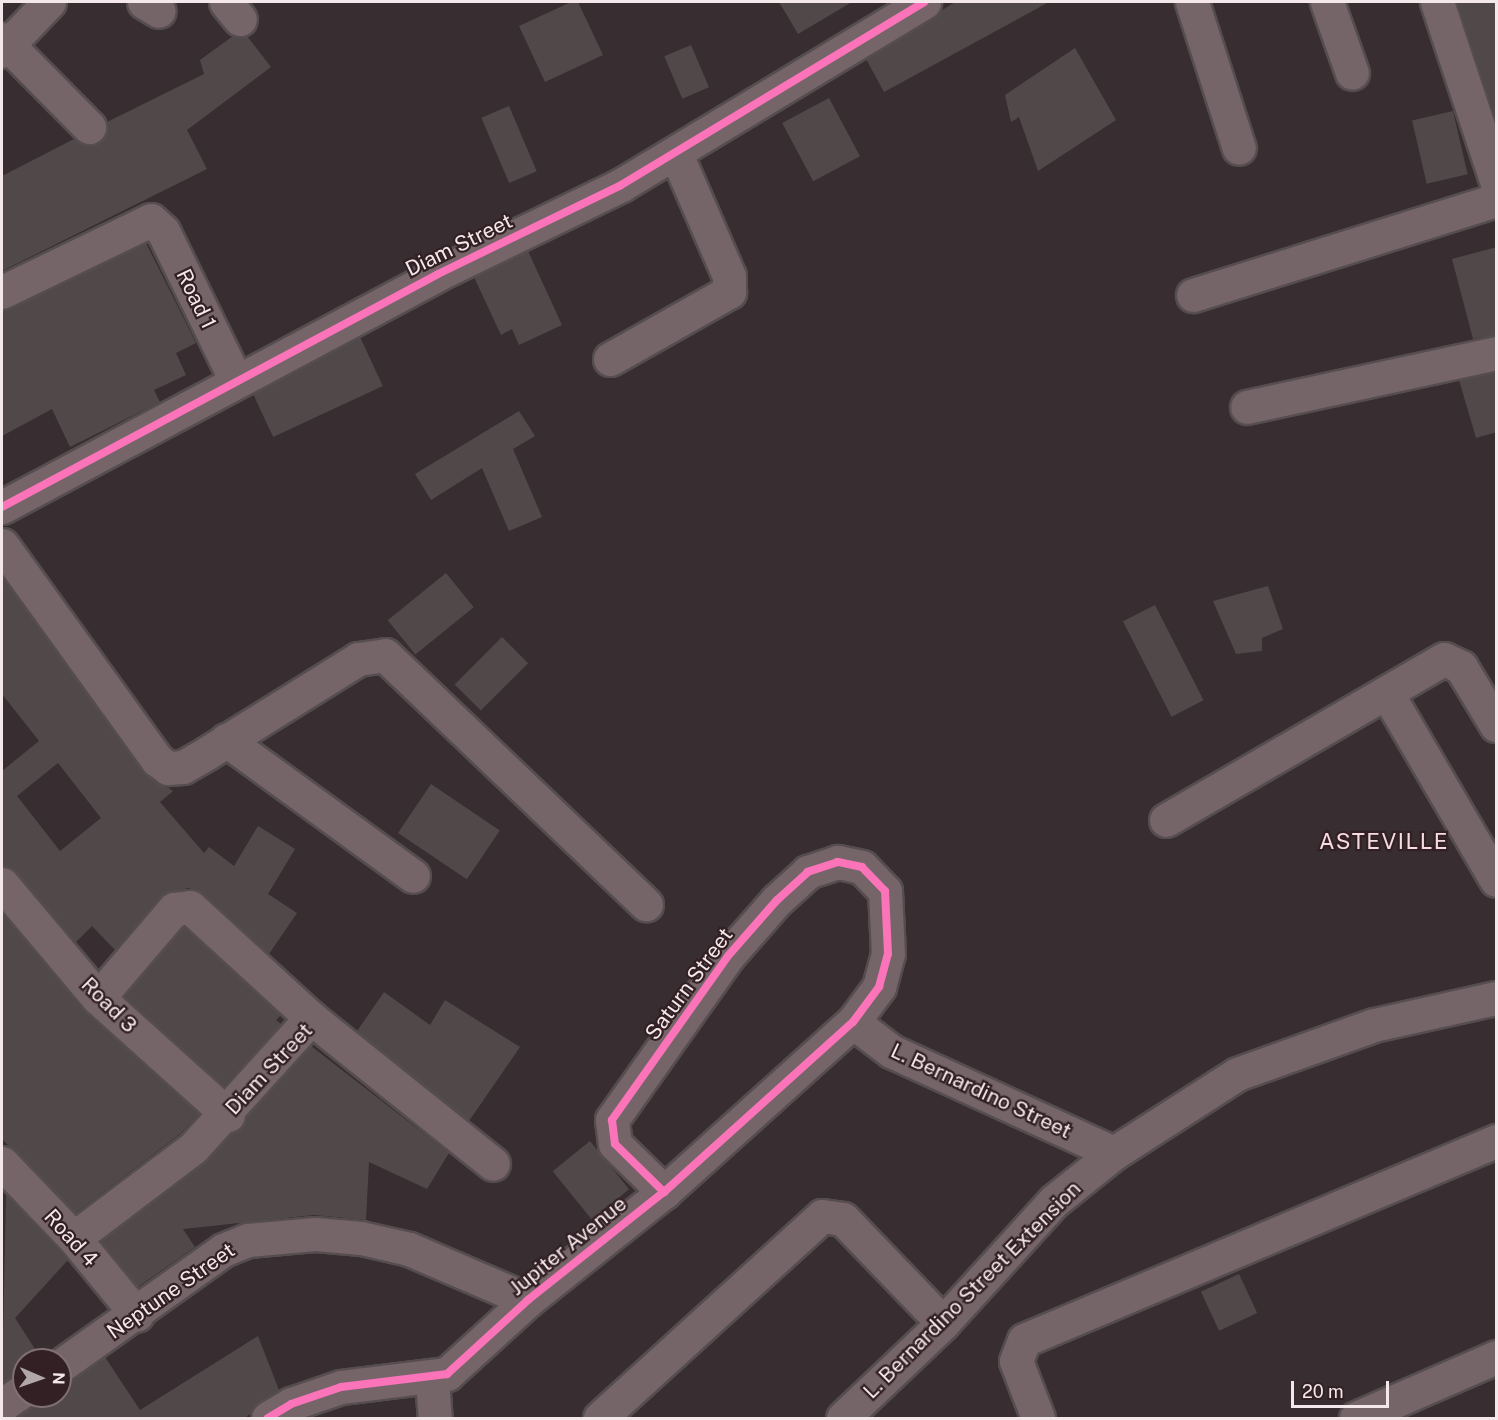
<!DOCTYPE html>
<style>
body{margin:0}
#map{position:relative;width:1498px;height:1420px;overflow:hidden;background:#382e31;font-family:"Public Sans",sans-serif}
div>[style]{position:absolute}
.building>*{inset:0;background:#51484a;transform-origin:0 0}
.roads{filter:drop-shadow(2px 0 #554d50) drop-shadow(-2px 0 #554d50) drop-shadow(0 2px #554d50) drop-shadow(0 -2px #554d50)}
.minor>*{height:33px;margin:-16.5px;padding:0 16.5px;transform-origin:16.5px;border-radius:16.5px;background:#756468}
.cycleway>*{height:8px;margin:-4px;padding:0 4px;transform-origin:4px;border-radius:4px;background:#fb73b8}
span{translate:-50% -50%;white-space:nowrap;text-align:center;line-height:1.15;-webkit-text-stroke:4.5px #322025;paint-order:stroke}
.street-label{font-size:21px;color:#f4e8eb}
.neighbourhood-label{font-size:22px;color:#f4dce2;letter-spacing:1.5px}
.frame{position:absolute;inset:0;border:3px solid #f4e8eb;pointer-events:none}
.north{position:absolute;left:12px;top:1348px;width:60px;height:60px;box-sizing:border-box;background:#322025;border:2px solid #807074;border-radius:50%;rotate:92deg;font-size:16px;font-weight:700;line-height:24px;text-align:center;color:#f4e8eb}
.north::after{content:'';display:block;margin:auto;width:21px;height:27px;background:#b2a7aa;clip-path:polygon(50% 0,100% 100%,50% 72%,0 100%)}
.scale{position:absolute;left:1291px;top:1381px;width:98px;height:27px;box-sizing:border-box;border:3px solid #f4e8eb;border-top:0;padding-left:8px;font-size:18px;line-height:21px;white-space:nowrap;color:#f4e8eb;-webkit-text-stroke:4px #322025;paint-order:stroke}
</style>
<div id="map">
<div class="building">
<div style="clip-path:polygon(571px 2px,578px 2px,603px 55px,545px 82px,519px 26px)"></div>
<div style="clip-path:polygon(779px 2px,852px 2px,798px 34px)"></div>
<div style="clip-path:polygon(955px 2px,1049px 2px,884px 92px,866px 59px)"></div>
<div style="clip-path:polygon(1457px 2px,1497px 2px,1497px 122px)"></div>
<div style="clip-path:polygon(233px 36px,247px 36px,271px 67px,187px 130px,207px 169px,2px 271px,2px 176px,74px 139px,85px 145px,102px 141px,107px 122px,204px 74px,200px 60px)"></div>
<div style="left:691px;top:45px;width:46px;height:29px;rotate:67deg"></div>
<div style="clip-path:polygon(1075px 48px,1116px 120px,1038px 171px,1019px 117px,1011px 122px,1005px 95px)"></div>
<div style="left:829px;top:98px;width:66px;height:53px;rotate:62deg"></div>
<div style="left:509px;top:106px;width:71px;height:30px;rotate:67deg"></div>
<div style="left:1453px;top:111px;width:65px;height:42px;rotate:77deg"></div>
<div style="clip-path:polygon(146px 243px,196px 343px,176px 353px,186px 375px,154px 390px,160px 402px,70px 447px,52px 409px,2px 436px,2px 311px)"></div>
<div style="clip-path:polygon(1497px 247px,1497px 335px,1473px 339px,1452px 259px)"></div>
<div style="clip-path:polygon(528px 251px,562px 325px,519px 345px,512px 329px,501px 335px,474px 277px)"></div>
<div style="left:360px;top:337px;width:54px;height:121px;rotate:65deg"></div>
<div style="clip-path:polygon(1497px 372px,1497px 432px,1476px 438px,1459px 380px)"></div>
<div style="clip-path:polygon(519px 411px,535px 436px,513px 449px,542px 517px,509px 531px,482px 468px,431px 500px,415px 474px)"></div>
<div style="left:446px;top:573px;width:44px;height:75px;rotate:51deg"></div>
<div style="clip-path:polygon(evenodd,2px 576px,142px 771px,173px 791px,160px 802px,204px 853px,209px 847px,234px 866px,258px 826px,295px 849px,268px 894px,297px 913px,269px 954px,203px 893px,188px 888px,160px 897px,115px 950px,92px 926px,76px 942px,16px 872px,2px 866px,2px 771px,39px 741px,2px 694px,2px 576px,58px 763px,101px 818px,60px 851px,17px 796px,58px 763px)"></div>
<div style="clip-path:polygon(1268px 586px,1283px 629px,1262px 638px,1262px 651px,1236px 654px,1213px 601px)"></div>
<div style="left:1155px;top:605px;width:107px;height:36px;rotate:63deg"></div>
<div style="left:502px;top:637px;width:37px;height:67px;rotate:45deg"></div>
<div style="left:431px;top:784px;width:83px;height:59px;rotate:34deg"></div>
<div style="clip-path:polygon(2px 913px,85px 1012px,199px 1114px,180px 1134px,76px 1213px,2px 1139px)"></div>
<div style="clip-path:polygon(184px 927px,281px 1015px,276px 1020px,281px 1024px,224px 1086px,124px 996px)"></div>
<div style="clip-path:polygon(384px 992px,430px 1025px,445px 1000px,520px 1047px,469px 1121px,357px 1031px)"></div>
<div style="clip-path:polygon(311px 1046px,449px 1153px,427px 1189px,369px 1162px,366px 1220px,314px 1215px,183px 1229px,195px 1247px,138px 1287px,101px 1241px,207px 1161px)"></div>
<div style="left:590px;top:1141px;width:62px;height:48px;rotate:51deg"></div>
<div style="clip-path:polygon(6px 1194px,68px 1260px,15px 1318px,42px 1360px,24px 1360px,24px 1371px,2px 1383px)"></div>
<div style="left:1239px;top:1274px;width:43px;height:42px;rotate:65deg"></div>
<div style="clip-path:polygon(258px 1336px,279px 1390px,244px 1419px,15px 1419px,41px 1396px,60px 1396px,60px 1384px,105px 1357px,140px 1410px)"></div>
</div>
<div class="roads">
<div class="minor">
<div style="left:144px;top:2px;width:17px;rotate:31deg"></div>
<div style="left:226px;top:2px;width:22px;rotate:51deg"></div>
<div style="left:1192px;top:2px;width:153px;rotate:72.2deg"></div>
<div style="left:1327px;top:2px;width:75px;rotate:70.6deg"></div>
<div style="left:1437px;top:2px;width:188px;rotate:71.7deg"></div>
<div style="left:2px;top:39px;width:124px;rotate:45.3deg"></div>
<div style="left:2px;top:51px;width:68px;rotate:-46.2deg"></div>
<div style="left:2px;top:292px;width:165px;rotate:-25.8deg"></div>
<div style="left:151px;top:220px;width:16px;rotate:43deg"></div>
<div style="left:163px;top:231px;width:167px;rotate:64deg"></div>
<div style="left:1193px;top:295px;width:318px;rotate:-17.4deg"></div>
<div style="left:610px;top:359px;width:137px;rotate:-29.4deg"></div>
<div style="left:729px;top:292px;width:16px;rotate:-90deg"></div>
<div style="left:729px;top:276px;width:133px;rotate:-113.5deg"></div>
<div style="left:1247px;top:407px;width:255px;rotate:-12.2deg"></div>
<div style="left:2px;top:507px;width:494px;rotate:-28.1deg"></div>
<div style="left:438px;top:274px;width:203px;rotate:-25.9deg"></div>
<div style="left:621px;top:185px;width:354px;rotate:-31.1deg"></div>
<div style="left:2px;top:545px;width:265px;rotate:54.2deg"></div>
<div style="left:157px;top:760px;width:14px;rotate:36deg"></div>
<div style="left:168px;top:768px;width:15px;rotate:-4deg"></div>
<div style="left:183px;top:767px;width:28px;rotate:-30deg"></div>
<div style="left:207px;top:753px;width:178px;rotate:-31.9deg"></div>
<div style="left:358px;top:659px;width:27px;rotate:-8deg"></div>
<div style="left:385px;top:655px;width:361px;rotate:43.7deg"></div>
<div style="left:1388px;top:695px;width:214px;rotate:59.7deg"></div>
<div style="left:226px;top:740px;width:231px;rotate:36deg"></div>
<div style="left:1166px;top:820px;width:321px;rotate:-30.1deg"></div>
<div style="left:1444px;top:659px;width:19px;rotate:25deg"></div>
<div style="left:1461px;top:667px;width:68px;rotate:58.9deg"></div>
<div style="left:2px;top:884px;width:149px;rotate:49.9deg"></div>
<div style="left:98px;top:998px;width:175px;rotate:42deg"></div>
<div style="left:98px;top:998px;width:117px;rotate:-49.5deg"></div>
<div style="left:174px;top:909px;width:16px;rotate:-7deg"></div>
<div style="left:190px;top:907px;width:164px;rotate:42.5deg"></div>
<div style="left:311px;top:1018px;width:233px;rotate:38.7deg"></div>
<div style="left:853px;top:1022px;width:48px;rotate:37.3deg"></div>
<div style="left:891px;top:1051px;width:245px;rotate:24.6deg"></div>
<div style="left:2px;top:1163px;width:104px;rotate:46.2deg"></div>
<div style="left:74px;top:1238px;width:99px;rotate:50.7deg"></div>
<div style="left:74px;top:1238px;width:149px;rotate:-37.1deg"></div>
<div style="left:193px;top:1148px;width:176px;rotate:-47.8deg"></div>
<div style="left:60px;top:1366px;width:200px;rotate:-35.4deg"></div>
<div style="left:223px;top:1250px;width:27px;rotate:-22deg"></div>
<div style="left:248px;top:1240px;width:67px;rotate:-5.1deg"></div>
<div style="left:315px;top:1234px;width:46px;rotate:5deg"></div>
<div style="left:361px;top:1238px;width:49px;rotate:12.9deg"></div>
<div style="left:409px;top:1249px;width:129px;rotate:23.2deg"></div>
<div style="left:432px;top:1379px;width:39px;rotate:86deg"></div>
<div style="left:2px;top:1405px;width:27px;rotate:-34deg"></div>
<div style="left:268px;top:1418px;width:27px;rotate:-31deg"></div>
<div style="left:291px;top:1404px;width:53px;rotate:-18.8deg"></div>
<div style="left:341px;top:1387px;width:107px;rotate:-7deg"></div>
<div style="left:447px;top:1374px;width:110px;rotate:-42.4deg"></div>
<div style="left:528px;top:1300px;width:174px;rotate:-38.5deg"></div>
<div style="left:664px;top:1192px;width:254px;rotate:-42deg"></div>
<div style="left:853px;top:1022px;width:44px;rotate:-53.4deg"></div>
<div style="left:879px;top:987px;width:34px;rotate:-75deg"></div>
<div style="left:888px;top:954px;width:63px;rotate:-92.7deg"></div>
<div style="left:885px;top:891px;width:33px;rotate:-134deg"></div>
<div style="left:862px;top:867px;width:25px;rotate:-168deg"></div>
<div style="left:838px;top:862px;width:32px;rotate:162deg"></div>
<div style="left:808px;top:872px;width:42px;rotate:137.9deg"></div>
<div style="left:777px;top:900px;width:74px;rotate:131.2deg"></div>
<div style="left:728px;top:956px;width:201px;rotate:125.3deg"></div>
<div style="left:612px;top:1120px;width:24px;rotate:83deg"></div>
<div style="left:615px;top:1144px;width:69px;rotate:44.4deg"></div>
<div style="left:600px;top:1418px;width:300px;rotate:-42.3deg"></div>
<div style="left:822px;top:1216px;width:21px;rotate:8deg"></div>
<div style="left:843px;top:1219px;width:144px;rotate:46.1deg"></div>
<div style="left:843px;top:1418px;width:138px;rotate:-43.5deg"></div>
<div style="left:943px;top:1323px;width:165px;rotate:-47.7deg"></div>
<div style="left:1054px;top:1201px;width:77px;rotate:-38.7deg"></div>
<div style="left:1114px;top:1153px;width:146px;rotate:-32.7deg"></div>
<div style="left:1237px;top:1074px;width:145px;rotate:-19.7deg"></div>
<div style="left:1374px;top:1025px;width:125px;rotate:-12.5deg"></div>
<div style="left:1038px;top:1418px;width:61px;rotate:-111.1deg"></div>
<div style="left:1016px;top:1361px;width:22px;rotate:-69deg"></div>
<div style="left:1024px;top:1340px;width:512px;rotate:-22.86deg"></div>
<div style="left:1356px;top:1418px;width:153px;rotate:-23.5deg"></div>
</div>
</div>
<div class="cycleway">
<div style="left:2px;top:507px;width:494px;rotate:-28.1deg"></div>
<div style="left:438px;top:274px;width:203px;rotate:-25.9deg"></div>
<div style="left:621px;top:185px;width:354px;rotate:-31.1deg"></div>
<div style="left:268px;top:1418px;width:27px;rotate:-31deg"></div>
<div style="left:291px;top:1404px;width:53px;rotate:-18.8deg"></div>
<div style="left:341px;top:1387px;width:107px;rotate:-7deg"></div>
<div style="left:447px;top:1374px;width:110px;rotate:-42.4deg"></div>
<div style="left:528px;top:1300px;width:174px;rotate:-38.5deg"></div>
<div style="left:664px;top:1192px;width:254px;rotate:-42deg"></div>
<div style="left:853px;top:1022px;width:44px;rotate:-53.4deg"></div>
<div style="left:879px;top:987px;width:34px;rotate:-75deg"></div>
<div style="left:888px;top:954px;width:63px;rotate:-92.7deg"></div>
<div style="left:885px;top:891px;width:33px;rotate:-134deg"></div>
<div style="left:862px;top:867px;width:25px;rotate:-168deg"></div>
<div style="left:838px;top:862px;width:32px;rotate:162deg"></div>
<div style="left:808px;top:872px;width:42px;rotate:137.9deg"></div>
<div style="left:777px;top:900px;width:74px;rotate:131.2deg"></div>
<div style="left:728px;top:956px;width:201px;rotate:125.3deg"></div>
<div style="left:612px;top:1120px;width:24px;rotate:83deg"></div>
<div style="left:615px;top:1144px;width:69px;rotate:44.4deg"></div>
</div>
<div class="street-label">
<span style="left:459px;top:245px;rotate:-26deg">Diam Street</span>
<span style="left:196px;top:299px;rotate:64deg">Road 1</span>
<span style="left:689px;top:984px;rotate:-54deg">Saturn Street</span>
<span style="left:109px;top:1005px;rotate:45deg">Road 3</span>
<span style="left:269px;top:1069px;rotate:-47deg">Diam Street</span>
<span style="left:981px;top:1091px;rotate:25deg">L. Bernardino Street</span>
<span style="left:71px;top:1238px;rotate:48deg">Road 4</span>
<span style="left:568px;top:1246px;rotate:-39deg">Jupiter Avenue</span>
<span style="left:972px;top:1290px;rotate:-45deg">L. Bernardino Street Extension</span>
<span style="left:171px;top:1291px;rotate:-35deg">Neptune Street</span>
</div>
<div class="neighbourhood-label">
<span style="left:1384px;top:842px">ASTEVILLE</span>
</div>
<div class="frame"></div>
<div class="north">N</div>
<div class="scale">20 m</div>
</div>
